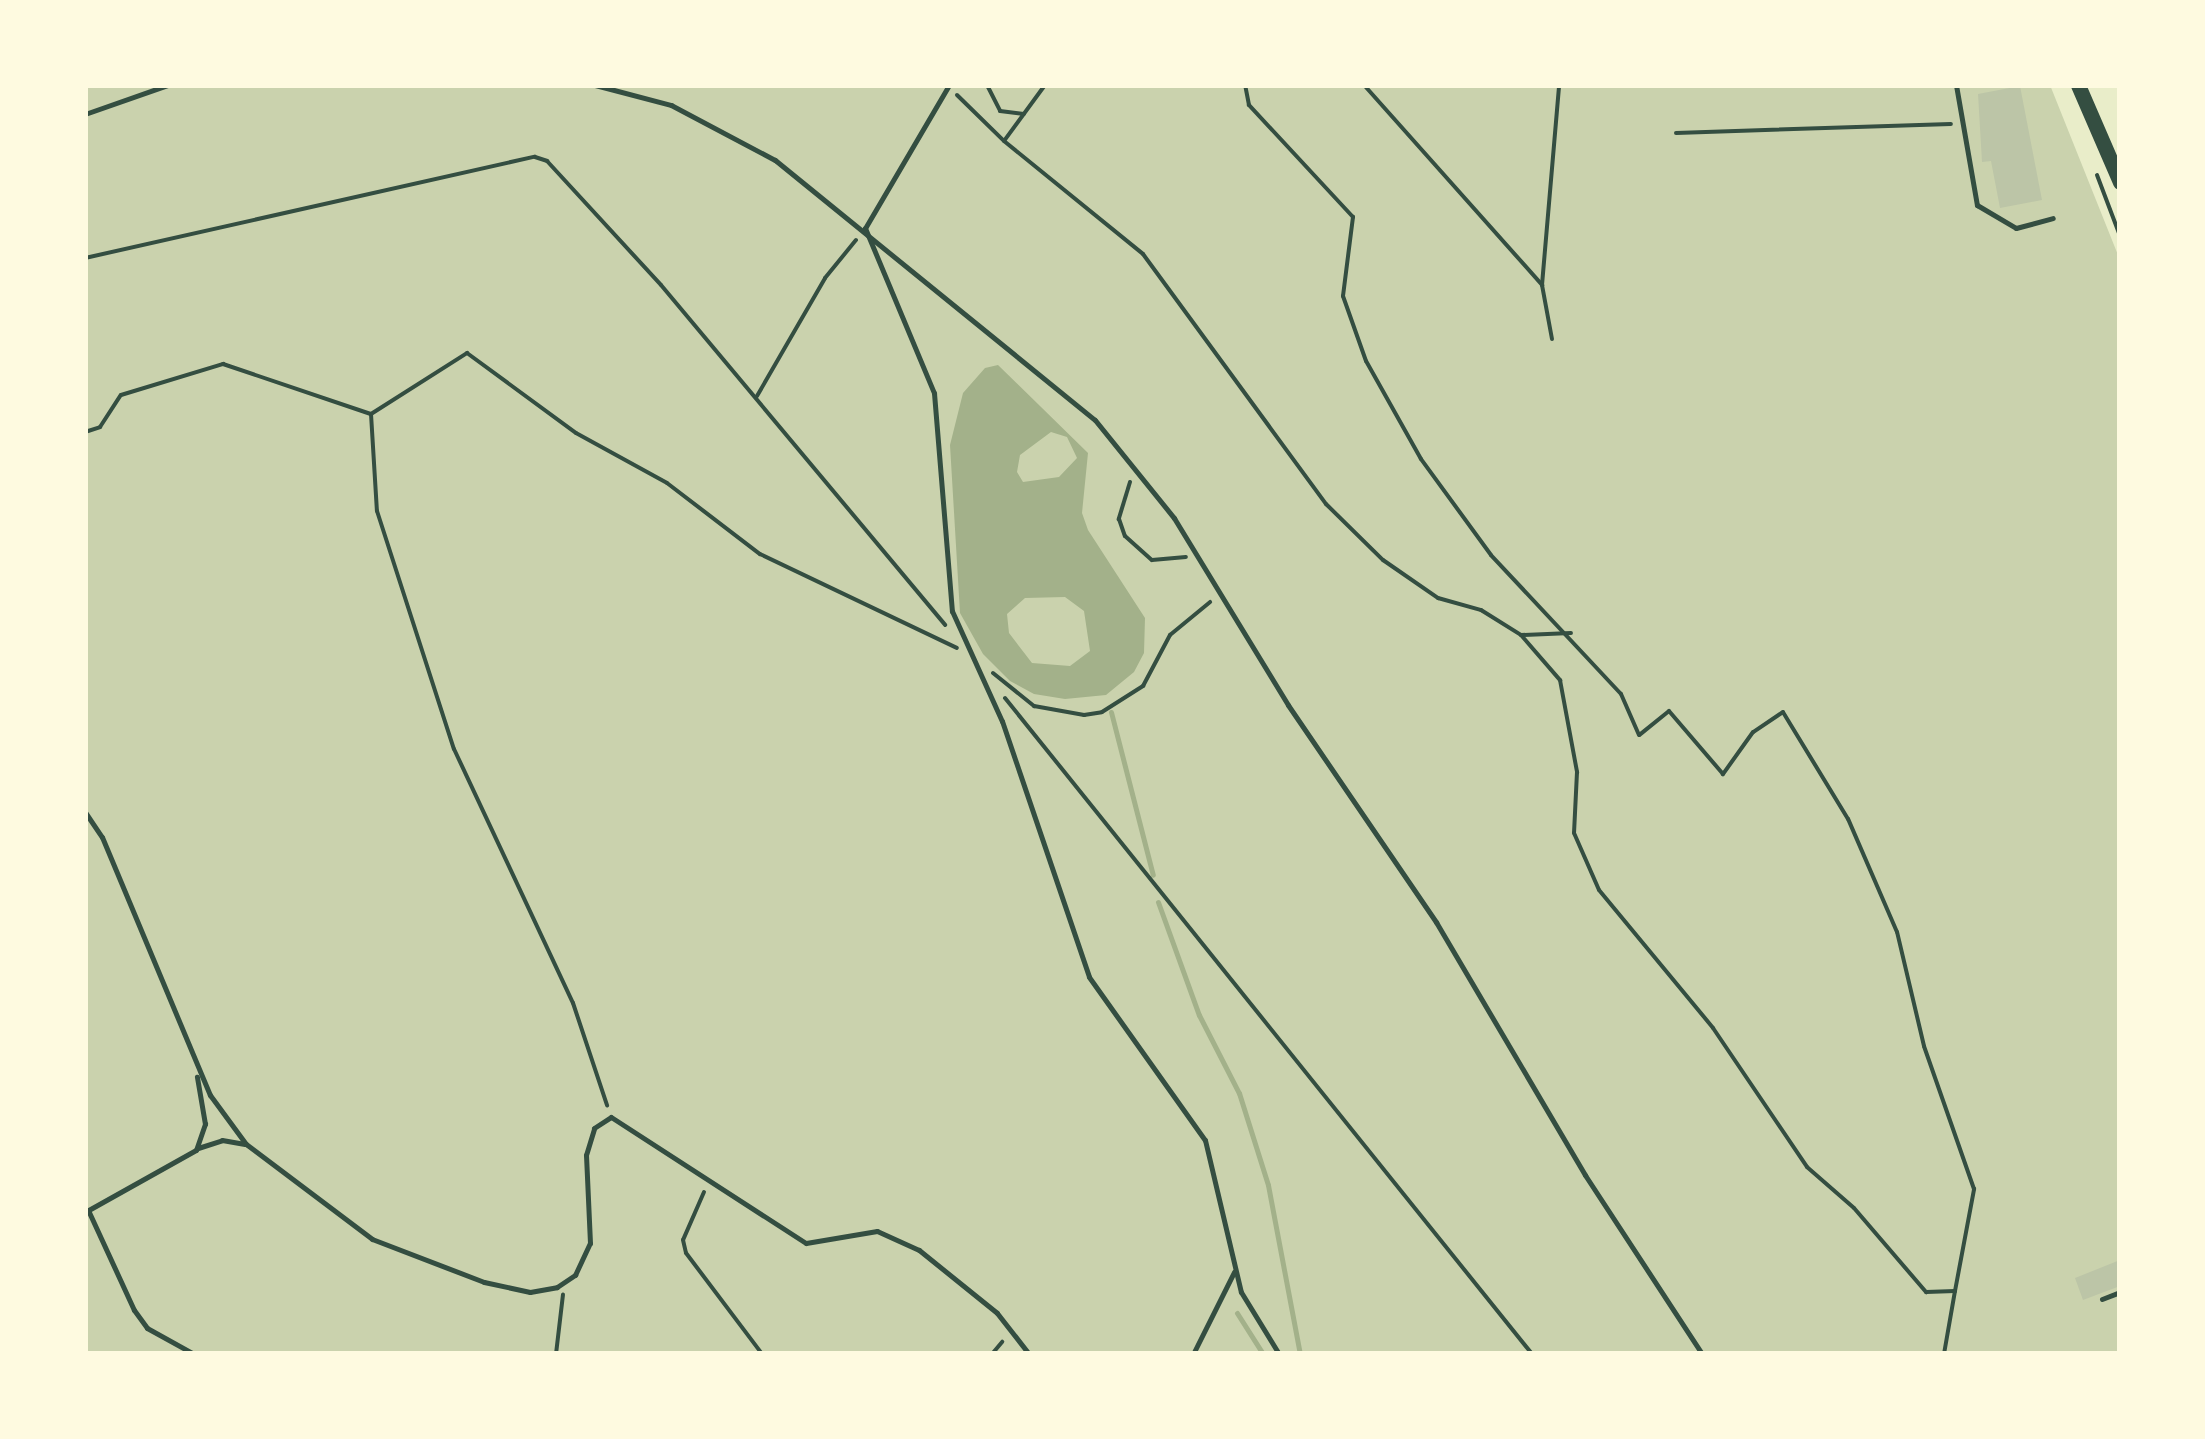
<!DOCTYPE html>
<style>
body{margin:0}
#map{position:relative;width:2205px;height:1439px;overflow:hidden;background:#e9edc9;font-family:Karla,sans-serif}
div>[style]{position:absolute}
.green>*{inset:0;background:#cad2ad}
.water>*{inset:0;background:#a3b18a}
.stream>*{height:5px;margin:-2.5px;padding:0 2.5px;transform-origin:2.5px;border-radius:2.5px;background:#a3b18a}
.building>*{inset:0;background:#bcc5a7}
.path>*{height:4px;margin:-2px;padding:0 2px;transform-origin:2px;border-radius:2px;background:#344e41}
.service>*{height:5px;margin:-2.5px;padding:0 2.5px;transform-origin:2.5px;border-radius:2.5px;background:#344e41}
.secondary>*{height:15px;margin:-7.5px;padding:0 7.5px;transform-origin:7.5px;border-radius:7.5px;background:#344e41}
span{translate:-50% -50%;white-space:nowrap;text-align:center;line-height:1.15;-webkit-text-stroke:10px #fefae0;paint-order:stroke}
.frame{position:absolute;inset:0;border:88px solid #fefae0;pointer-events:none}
</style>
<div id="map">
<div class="green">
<div style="clip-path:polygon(85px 85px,2050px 85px,2120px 260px,2120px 1354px,85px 1354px)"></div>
</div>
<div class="water">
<div style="clip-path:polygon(evenodd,998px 365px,1088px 453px,1082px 513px,1088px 530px,1145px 618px,1144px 653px,1134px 672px,1106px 695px,1065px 699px,1034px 694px,1010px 681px,983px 654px,960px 613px,950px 445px,963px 393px,985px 368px,998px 365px,1051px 432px,1067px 437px,1077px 458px,1059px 477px,1023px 482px,1017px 472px,1020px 455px,1051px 432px,998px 365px,1065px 597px,1084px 611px,1090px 651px,1070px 666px,1032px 663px,1009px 633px,1007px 614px,1025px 598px,1065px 597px)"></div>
</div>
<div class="stream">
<div style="left:1111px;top:712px;width:168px;rotate:75.6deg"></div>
<div style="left:1158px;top:902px;width:120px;rotate:70.1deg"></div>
<div style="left:1199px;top:1015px;width:88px;rotate:62.9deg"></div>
<div style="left:1239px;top:1093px;width:96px;rotate:72.5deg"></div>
<div style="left:1268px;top:1185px;width:172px;rotate:79.3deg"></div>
<div style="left:1237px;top:1313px;width:49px;rotate:57.6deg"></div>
</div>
<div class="building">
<div style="clip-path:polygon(2020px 86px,2042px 200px,2000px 208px,1991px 161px,1982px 162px,1978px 94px)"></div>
<div style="clip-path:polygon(2120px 1260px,2120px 1286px,2083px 1300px,2075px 1278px)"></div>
</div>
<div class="path">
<div style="left:987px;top:85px;width:29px;rotate:63deg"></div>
<div style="left:1000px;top:111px;width:24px;rotate:7deg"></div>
<div style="left:1045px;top:85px;width:69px;rotate:126.2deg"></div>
<div style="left:1004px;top:141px;width:179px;rotate:39.1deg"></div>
<div style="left:1143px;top:254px;width:310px;rotate:53.8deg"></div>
<div style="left:1326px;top:504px;width:80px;rotate:44.5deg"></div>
<div style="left:1383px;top:560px;width:67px;rotate:34.6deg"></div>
<div style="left:1438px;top:598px;width:45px;rotate:15.6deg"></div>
<div style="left:1481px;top:610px;width:47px;rotate:32deg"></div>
<div style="left:1521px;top:635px;width:60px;rotate:49.1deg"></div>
<div style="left:1560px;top:680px;width:94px;rotate:79.5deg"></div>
<div style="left:1577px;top:772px;width:61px;rotate:92.8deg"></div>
<div style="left:1574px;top:833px;width:62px;rotate:66.3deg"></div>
<div style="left:1599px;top:890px;width:179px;rotate:50.4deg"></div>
<div style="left:1713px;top:1028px;width:168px;rotate:55.9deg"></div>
<div style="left:1807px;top:1167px;width:62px;rotate:41.1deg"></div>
<div style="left:1854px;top:1208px;width:111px;rotate:49.4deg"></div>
<div style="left:1926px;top:1292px;width:29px;rotate:-2deg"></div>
<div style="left:1955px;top:1291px;width:104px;rotate:-79.4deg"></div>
<div style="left:1974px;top:1189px;width:151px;rotate:-109.3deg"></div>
<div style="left:1924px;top:1046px;width:117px;rotate:-103.3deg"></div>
<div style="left:1897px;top:932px;width:123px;rotate:-113.4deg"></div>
<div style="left:1848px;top:819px;width:125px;rotate:-121.3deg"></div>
<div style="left:1783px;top:712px;width:36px;rotate:146deg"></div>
<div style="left:1753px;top:732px;width:52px;rotate:125.5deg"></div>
<div style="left:1723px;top:774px;width:83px;rotate:-130.6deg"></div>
<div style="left:1669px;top:711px;width:38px;rotate:141deg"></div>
<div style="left:1639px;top:735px;width:45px;rotate:-113.7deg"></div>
<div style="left:1621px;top:694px;width:190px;rotate:-133.1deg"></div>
<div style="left:1491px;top:555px;width:119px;rotate:-126.1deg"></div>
<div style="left:1421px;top:459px;width:112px;rotate:-119.3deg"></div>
<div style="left:1366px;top:361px;width:69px;rotate:-109.5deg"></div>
<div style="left:1343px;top:296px;width:80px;rotate:-82.8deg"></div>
<div style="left:1353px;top:217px;width:153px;rotate:-132.9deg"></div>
<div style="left:1249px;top:105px;width:20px;rotate:-101deg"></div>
<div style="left:1364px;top:85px;width:268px;rotate:48.3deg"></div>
<div style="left:957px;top:95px;width:66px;rotate:44.4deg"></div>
<div style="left:1676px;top:133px;width:275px;rotate:-1.9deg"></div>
<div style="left:2097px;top:175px;width:65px;rotate:69.3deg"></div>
<div style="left:85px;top:258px;width:461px;rotate:-12.7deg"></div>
<div style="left:535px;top:157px;width:13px;rotate:18deg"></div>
<div style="left:547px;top:161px;width:168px;rotate:47.4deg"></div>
<div style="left:661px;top:285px;width:443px;rotate:50.1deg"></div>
<div style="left:1552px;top:339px;width:55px;rotate:-100.5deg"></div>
<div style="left:1542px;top:285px;width:201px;rotate:-85.1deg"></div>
<div style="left:757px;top:396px;width:136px;rotate:-60deg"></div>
<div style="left:825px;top:278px;width:49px;rotate:-50.8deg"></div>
<div style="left:371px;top:414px;width:97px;rotate:86.5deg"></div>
<div style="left:377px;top:511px;width:250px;rotate:72.1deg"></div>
<div style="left:454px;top:749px;width:280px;rotate:64.9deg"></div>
<div style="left:573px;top:1003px;width:108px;rotate:71.6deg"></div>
<div style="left:85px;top:432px;width:16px;rotate:-18deg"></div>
<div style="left:100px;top:427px;width:38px;rotate:-57deg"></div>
<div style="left:121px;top:395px;width:107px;rotate:-16.9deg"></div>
<div style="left:223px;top:364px;width:156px;rotate:18.7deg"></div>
<div style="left:371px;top:414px;width:114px;rotate:-32.4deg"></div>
<div style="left:467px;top:353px;width:135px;rotate:36.3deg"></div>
<div style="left:576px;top:433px;width:104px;rotate:28.8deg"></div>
<div style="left:667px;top:483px;width:117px;rotate:37.4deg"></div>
<div style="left:760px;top:554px;width:218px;rotate:25.5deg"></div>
<div style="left:1130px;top:482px;width:39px;rotate:107deg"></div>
<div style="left:1119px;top:519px;width:18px;rotate:71deg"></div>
<div style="left:1125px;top:536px;width:36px;rotate:42deg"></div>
<div style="left:1152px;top:560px;width:34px;rotate:-5deg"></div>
<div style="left:1521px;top:635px;width:50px;rotate:-2.3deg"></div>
<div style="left:993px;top:673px;width:53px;rotate:38.8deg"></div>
<div style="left:1034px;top:706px;width:51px;rotate:10.2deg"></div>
<div style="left:1084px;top:715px;width:18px;rotate:-9deg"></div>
<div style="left:1102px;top:712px;width:49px;rotate:-32.4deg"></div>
<div style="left:1143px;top:686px;width:58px;rotate:-62.1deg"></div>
<div style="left:1170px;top:635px;width:52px;rotate:-39.5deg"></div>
<div style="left:1005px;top:698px;width:841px;rotate:51.22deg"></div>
<div style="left:704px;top:1192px;width:52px;rotate:113.6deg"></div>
<div style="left:683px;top:1240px;width:13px;rotate:77deg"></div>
<div style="left:686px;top:1253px;width:126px;rotate:53deg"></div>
<div style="left:556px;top:1354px;width:60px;rotate:-83.3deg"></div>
<div style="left:992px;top:1354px;width:16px;rotate:-50deg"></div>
<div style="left:1944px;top:1354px;width:64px;rotate:-80.1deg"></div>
</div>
<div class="service">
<div style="left:595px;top:85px;width:79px;rotate:14.7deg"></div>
<div style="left:671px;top:105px;width:118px;rotate:27.9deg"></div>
<div style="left:775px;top:160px;width:412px;rotate:39.1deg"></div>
<div style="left:1095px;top:420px;width:126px;rotate:51.1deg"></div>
<div style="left:1174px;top:518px;width:219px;rotate:58.6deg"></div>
<div style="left:1288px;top:705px;width:263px;rotate:55.7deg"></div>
<div style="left:1436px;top:922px;width:294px;rotate:59.5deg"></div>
<div style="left:1585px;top:1175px;width:214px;rotate:56.8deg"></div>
<div style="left:949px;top:85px;width:166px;rotate:120.4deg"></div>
<div style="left:865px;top:228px;width:179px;rotate:67.3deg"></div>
<div style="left:934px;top:393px;width:219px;rotate:85.3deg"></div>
<div style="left:952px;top:611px;width:121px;rotate:65.6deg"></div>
<div style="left:1002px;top:721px;width:270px;rotate:71.2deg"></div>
<div style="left:1089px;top:977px;width:200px;rotate:54.6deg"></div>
<div style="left:1205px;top:1140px;width:156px;rotate:76.7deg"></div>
<div style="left:1241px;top:1292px;width:73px;rotate:58.5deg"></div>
<div style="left:1956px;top:85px;width:122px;rotate:80.1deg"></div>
<div style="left:1977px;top:205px;width:45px;rotate:30.5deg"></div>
<div style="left:2016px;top:228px;width:38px;rotate:-15deg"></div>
<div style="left:85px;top:114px;width:88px;rotate:-19.3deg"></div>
<div style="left:85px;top:812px;width:30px;rotate:56deg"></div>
<div style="left:102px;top:837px;width:280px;rotate:67.3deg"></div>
<div style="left:210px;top:1095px;width:61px;rotate:53.7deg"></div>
<div style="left:246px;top:1144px;width:158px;rotate:37deg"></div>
<div style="left:372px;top:1239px;width:120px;rotate:21deg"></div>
<div style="left:484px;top:1282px;width:47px;rotate:12.3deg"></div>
<div style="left:530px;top:1292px;width:27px;rotate:-10deg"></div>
<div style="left:557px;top:1287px;width:22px;rotate:-34deg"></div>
<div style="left:575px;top:1275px;width:35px;rotate:-65deg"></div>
<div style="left:590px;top:1243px;width:88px;rotate:-92.6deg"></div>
<div style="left:586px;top:1155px;width:28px;rotate:-73deg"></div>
<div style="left:594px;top:1128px;width:20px;rotate:-33deg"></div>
<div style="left:611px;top:1117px;width:232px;rotate:32.9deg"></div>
<div style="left:806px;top:1243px;width:72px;rotate:-9.6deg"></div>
<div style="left:877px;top:1231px;width:46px;rotate:24.3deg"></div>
<div style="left:919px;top:1250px;width:100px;rotate:38.9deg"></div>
<div style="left:997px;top:1313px;width:52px;rotate:52deg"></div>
<div style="left:198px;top:1148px;width:25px;rotate:-18deg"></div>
<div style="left:222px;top:1140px;width:23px;rotate:10deg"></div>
<div style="left:88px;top:1210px;width:110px;rotate:65.3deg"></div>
<div style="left:134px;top:1310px;width:22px;rotate:54deg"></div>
<div style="left:147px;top:1328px;width:54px;rotate:29deg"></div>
<div style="left:85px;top:1212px;width:127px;rotate:-29.2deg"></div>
<div style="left:196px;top:1150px;width:28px;rotate:-71deg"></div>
<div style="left:205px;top:1124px;width:48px;rotate:-99.7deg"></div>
<div style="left:2102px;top:1299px;width:19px;rotate:-21deg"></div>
<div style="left:1193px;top:1354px;width:92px;rotate:-63.4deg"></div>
</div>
<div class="secondary">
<div style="left:2078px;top:85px;width:106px;rotate:66.6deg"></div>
</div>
<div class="frame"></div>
</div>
